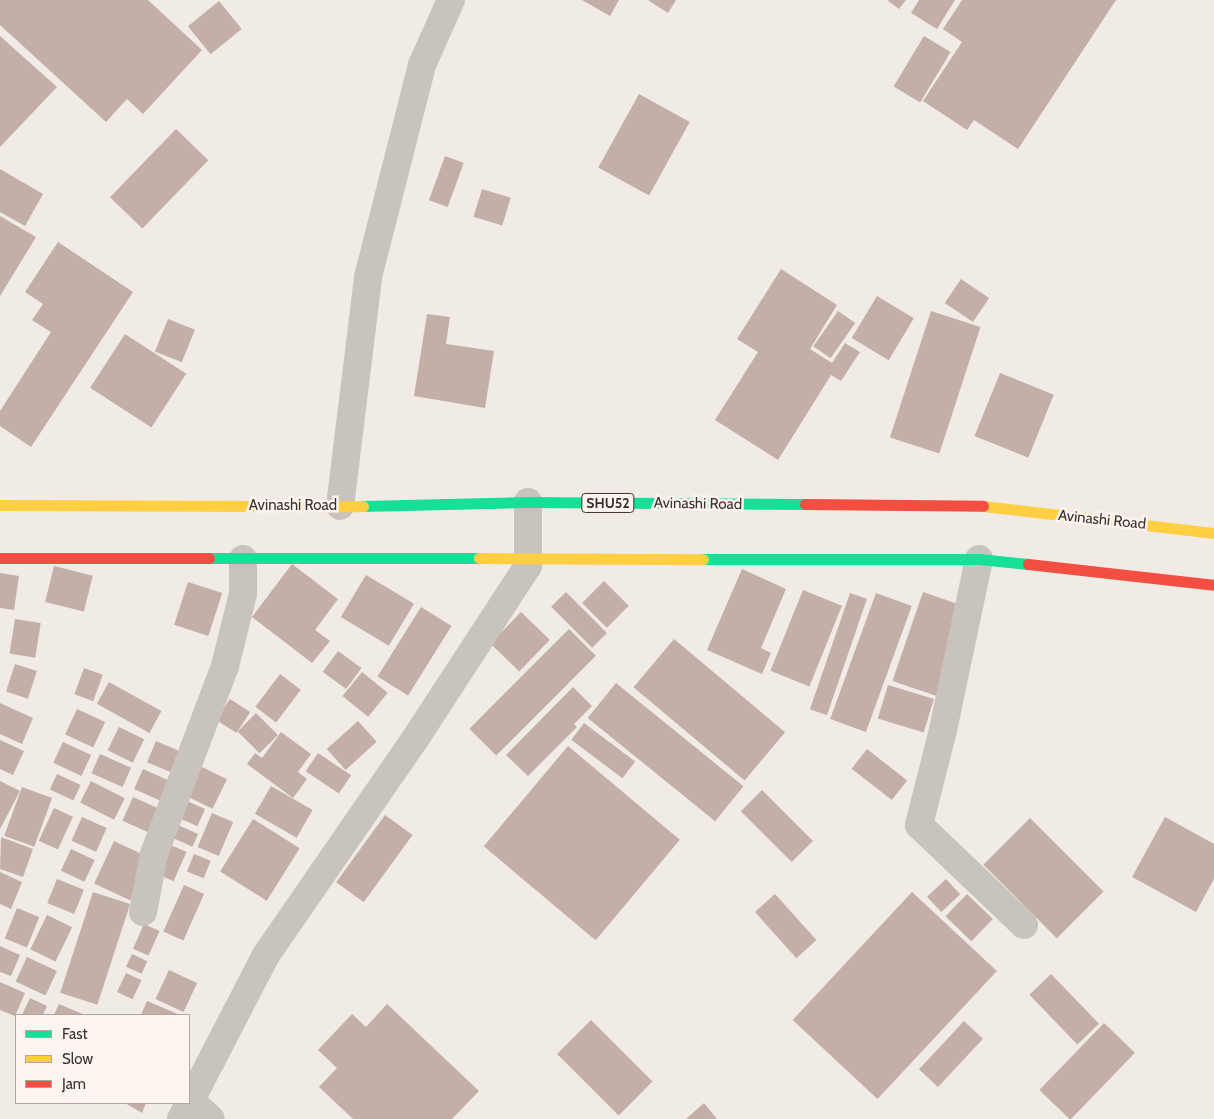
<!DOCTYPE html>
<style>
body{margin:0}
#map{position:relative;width:1214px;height:1119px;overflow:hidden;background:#f0ebe5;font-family:Cabin,sans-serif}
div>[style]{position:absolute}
.building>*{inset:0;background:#c3afa7;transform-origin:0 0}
.street>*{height:28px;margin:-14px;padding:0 14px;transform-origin:14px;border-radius:14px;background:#c9c3be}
.fast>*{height:11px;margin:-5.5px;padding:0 5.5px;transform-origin:5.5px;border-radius:5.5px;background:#16e098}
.slow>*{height:11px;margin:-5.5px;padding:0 5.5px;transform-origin:5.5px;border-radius:5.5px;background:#ffcf43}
.jam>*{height:11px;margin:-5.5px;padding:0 5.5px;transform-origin:5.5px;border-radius:5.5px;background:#f24e42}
span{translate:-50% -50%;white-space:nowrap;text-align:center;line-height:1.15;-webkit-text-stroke:5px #fbf5ee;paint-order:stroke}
.shield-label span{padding:1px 4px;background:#fbf5ee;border:1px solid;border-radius:4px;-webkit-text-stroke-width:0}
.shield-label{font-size:14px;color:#3b302b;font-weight:700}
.street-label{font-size:15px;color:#3b302b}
.legend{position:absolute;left:15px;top:1014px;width:175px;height:90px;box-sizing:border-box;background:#fbf5ee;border:1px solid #aea6a0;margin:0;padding:6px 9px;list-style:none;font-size:15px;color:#3b302b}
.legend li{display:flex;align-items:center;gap:10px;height:25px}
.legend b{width:25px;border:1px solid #aea6a0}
</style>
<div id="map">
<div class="building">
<div style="clip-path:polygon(0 0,148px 0,202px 50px,143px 114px,127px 99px,106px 122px,0 25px)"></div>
<div style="clip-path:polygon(582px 0,619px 0,610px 16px)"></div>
<div style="clip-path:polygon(648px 0,676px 0,668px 13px)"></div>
<div style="clip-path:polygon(887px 0,906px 0,899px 9px)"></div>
<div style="clip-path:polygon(919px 0,955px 0,937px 29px,911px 13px)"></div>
<div style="clip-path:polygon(962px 0,1116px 0,1018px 149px,974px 120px,967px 130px,923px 101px,962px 42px,943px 29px)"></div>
<div style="left:219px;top:1px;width:36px;height:40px;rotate:51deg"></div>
<div style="clip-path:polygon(0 36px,57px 87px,0 147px)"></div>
<div style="left:924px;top:36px;width:31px;height:59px;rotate:31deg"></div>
<div style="left:639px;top:94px;width:58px;height:84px;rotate:29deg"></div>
<div style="left:176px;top:129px;width:45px;height:95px;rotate:44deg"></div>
<div style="left:445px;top:156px;width:20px;height:47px;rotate:20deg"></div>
<div style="clip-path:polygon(0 169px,43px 194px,25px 226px,0 212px)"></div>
<div style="left:482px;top:189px;width:30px;height:29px;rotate:17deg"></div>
<div style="clip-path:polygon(0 216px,36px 237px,0 296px)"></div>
<div style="clip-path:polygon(58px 242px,133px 292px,31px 447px,0 426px,0 411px,51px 332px,32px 320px,43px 304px,25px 292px)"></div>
<div style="clip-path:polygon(781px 269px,837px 305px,810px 349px,832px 363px,845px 343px,860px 352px,841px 381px,831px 375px,778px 460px,715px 420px,758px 352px,737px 339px)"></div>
<div style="left:961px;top:279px;width:34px;height:29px;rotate:34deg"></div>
<div style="left:877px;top:296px;width:43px;height:49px;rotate:31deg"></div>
<div style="left:838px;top:311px;width:21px;height:43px;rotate:35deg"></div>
<div style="left:931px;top:311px;width:52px;height:133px;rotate:18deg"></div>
<div style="clip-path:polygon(427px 314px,450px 317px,446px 344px,494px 351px,485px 408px,414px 396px)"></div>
<div style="left:168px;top:319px;width:29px;height:35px;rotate:22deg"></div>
<div style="left:125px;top:334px;width:73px;height:64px;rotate:33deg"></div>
<div style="left:1000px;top:373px;width:58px;height:68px;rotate:22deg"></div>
<div style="clip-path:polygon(292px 564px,338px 599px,315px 630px,330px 641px,312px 663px,252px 617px)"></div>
<div style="left:54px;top:566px;width:40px;height:37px;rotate:14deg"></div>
<div style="clip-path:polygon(742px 569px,786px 589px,761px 648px,771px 653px,762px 674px,707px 650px)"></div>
<div style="clip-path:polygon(0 573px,19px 576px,14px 610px,0 608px)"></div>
<div style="left:366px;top:575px;width:56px;height:49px;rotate:31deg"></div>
<div style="left:604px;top:581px;width:35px;height:31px;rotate:45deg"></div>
<div style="left:188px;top:582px;width:36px;height:45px;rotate:18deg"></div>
<div style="left:803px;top:590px;width:42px;height:87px;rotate:22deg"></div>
<div style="left:566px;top:592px;width:58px;height:21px;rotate:45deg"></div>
<div style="left:923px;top:592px;width:46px;height:94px;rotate:19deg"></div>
<div style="left:850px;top:593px;width:18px;height:123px;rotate:19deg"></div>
<div style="left:876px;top:593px;width:38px;height:134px;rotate:20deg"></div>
<div style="left:421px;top:607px;width:36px;height:82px;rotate:32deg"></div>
<div style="left:521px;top:612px;width:40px;height:44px;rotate:44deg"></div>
<div style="left:15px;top:619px;width:26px;height:35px;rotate:9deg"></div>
<div style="left:569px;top:629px;width:38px;height:141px;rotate:45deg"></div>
<div style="left:674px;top:639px;width:145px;height:63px;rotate:40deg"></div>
<div style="left:338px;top:651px;width:29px;height:26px;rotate:36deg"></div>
<div style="left:15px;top:664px;width:23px;height:29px;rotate:18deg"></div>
<div style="left:84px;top:668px;width:20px;height:28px;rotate:20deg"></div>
<div style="left:362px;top:672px;width:33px;height:31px;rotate:39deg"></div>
<div style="left:280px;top:674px;width:26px;height:41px;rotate:37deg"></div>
<div style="left:109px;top:682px;width:60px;height:25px;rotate:29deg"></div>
<div style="left:616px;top:683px;width:164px;height:45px;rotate:39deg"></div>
<div style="left:888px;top:685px;width:48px;height:35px;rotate:17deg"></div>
<div style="clip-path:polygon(573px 687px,592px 706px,574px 724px,577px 727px,528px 776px,506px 755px)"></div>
<div style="left:230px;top:699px;width:24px;height:25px;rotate:33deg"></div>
<div style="clip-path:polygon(0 703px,33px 718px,22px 744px,0 734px)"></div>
<div style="left:77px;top:709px;width:31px;height:28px;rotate:25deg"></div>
<div style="left:256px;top:713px;width:31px;height:26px;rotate:45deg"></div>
<div style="left:358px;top:721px;width:28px;height:42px;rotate:48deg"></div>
<div style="left:584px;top:723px;width:64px;height:21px;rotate:37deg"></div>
<div style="left:119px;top:727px;width:28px;height:26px;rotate:26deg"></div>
<div style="clip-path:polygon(281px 732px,311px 754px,298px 772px,307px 779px,293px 798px,247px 764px,255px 753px,262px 758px)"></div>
<div style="clip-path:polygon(0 740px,24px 751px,13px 775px,0 769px)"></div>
<div style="left:156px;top:741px;width:28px;height:23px;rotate:23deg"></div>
<div style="left:63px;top:742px;width:31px;height:23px;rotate:25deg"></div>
<div style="left:568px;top:746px;width:146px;height:131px;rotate:40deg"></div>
<div style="left:867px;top:749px;width:51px;height:25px;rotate:38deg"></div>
<div style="left:318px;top:753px;width:40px;height:22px;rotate:34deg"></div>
<div style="left:100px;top:754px;width:34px;height:21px;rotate:24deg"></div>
<div style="left:200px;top:766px;width:30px;height:33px;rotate:26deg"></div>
<div style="left:143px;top:769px;width:32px;height:22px;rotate:24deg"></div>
<div style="left:57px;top:774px;width:26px;height:17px;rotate:25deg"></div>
<div style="clip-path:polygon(0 781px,20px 791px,0 829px)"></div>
<div style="left:91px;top:781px;width:38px;height:24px;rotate:27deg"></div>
<div style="left:271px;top:786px;width:48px;height:32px;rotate:30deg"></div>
<div style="left:22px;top:787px;width:32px;height:52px;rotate:20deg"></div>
<div style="left:762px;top:790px;width:72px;height:30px;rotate:45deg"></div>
<div style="left:133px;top:797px;width:35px;height:26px;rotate:24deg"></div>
<div style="left:185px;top:800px;width:22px;height:19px;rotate:24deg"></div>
<div style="left:54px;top:808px;width:21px;height:36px;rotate:25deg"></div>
<div style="left:212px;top:813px;width:23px;height:37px;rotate:23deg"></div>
<div style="left:385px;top:815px;width:34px;height:83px;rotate:36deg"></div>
<div style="left:82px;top:817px;width:27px;height:26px;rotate:24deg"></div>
<div style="clip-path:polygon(1165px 817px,1214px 844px,1214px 879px,1196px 912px,1132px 877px)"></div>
<div style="left:1030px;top:818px;width:104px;height:66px;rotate:45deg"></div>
<div style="left:253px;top:819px;width:55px;height:62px;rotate:32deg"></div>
<div style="left:178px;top:825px;width:22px;height:14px;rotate:24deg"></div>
<div style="clip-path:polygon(1px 837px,33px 849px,23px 877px,0 869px)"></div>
<div style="left:114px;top:841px;width:40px;height:47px;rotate:25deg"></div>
<div style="left:171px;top:845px;width:17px;height:32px;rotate:24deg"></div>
<div style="left:71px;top:849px;width:26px;height:24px;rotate:25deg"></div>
<div style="left:194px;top:854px;width:18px;height:19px;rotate:22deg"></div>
<div style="clip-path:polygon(0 872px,22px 882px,11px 909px,0 904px)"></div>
<div style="left:57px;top:879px;width:29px;height:26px;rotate:22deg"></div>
<div style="left:946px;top:879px;width:21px;height:26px;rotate:47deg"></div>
<div style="left:184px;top:885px;width:22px;height:51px;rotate:24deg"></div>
<div style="left:93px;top:892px;width:39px;height:106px;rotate:18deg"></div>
<div style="left:912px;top:892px;width:116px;height:175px;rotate:43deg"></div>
<div style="left:775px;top:894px;width:62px;height:27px;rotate:48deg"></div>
<div style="left:967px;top:894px;width:36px;height:31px;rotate:44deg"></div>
<div style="left:17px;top:908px;width:24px;height:33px;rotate:22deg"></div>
<div style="left:47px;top:915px;width:28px;height:38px;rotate:26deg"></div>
<div style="left:144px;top:924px;width:17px;height:27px;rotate:24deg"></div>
<div style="clip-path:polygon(0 946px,20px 955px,11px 976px,0 972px)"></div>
<div style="left:132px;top:954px;width:17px;height:14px;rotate:25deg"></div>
<div style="left:27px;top:957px;width:33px;height:27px;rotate:25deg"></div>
<div style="left:169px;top:970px;width:31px;height:32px;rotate:25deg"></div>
<div style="left:126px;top:973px;width:17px;height:21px;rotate:25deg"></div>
<div style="left:1051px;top:974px;width:69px;height:30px;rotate:46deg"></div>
<div style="clip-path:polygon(0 982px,25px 993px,15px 1016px,0 1010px)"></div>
<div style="clip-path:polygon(30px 998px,47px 1006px,43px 1015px,22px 1015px)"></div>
<div style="clip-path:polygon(147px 1001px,180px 1015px,141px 1015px)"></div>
<div style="clip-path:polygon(59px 1004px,85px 1015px,54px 1015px)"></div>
<div style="clip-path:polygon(387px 1004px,479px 1091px,452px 1119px,353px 1119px,319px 1087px,337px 1068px,318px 1050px,352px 1014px,366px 1027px)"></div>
<div style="left:591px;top:1020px;width:87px;height:48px;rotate:45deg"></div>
<div style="left:964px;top:1021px;width:26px;height:66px;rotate:43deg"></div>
<div style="left:1104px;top:1023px;width:43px;height:93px;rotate:44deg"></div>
<div style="clip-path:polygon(125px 1103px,146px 1103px,142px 1113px)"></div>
<div style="clip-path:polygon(704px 1103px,717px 1119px,686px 1119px)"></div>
</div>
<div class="street">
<div style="left:340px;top:506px;width:231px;rotate:-83deg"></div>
<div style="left:368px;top:277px;width:219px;rotate:-75.7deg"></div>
<div style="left:422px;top:65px;width:71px;rotate:-66deg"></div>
<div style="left:979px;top:559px;width:175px;rotate:101.9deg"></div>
<div style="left:943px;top:730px;width:98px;rotate:104.2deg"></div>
<div style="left:919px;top:825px;width:145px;rotate:43.6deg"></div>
<div style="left:143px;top:912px;width:59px;rotate:-79.3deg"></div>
<div style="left:154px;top:854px;width:201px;rotate:-69.3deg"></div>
<div style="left:225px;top:666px;width:74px;rotate:-76deg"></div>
<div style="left:243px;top:594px;width:35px;rotate:-90deg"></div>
<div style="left:192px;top:1102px;width:25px;rotate:42deg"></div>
<div style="left:181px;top:1119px;width:185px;rotate:-62.6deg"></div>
<div style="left:266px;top:955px;width:266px;rotate:-55.4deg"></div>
<div style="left:417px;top:736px;width:203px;rotate:-56.9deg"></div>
<div style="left:528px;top:566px;width:64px;rotate:-90deg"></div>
</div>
<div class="fast">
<div style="left:363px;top:506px;width:165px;rotate:-1.4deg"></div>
<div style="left:528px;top:502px;width:277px;rotate:0.4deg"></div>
<div style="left:209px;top:558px;width:270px"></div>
<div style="left:703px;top:559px;width:276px"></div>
<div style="left:979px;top:559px;width:49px;rotate:5.8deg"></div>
</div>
<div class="slow">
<div style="left:0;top:505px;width:363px;rotate:0.2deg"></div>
<div style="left:983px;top:506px;width:233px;rotate:6.7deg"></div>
<div style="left:479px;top:558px;width:224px;rotate:0.3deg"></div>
</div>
<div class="jam">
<div style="left:805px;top:504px;width:178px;rotate:0.6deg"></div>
<div style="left:0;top:558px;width:209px"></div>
<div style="left:1028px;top:564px;width:187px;rotate:6.4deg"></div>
</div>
<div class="shield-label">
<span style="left:608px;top:503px">SHU52</span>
</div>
<div class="street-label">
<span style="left:698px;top:504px;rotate:1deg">Avinashi Road</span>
<span style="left:293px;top:506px">Avinashi Road</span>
<span style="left:1102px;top:520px;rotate:6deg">Avinashi Road</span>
</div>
<ul class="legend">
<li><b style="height:6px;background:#16e098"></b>Fast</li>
<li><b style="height:6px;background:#ffcf43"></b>Slow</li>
<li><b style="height:6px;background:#f24e42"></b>Jam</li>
</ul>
</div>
